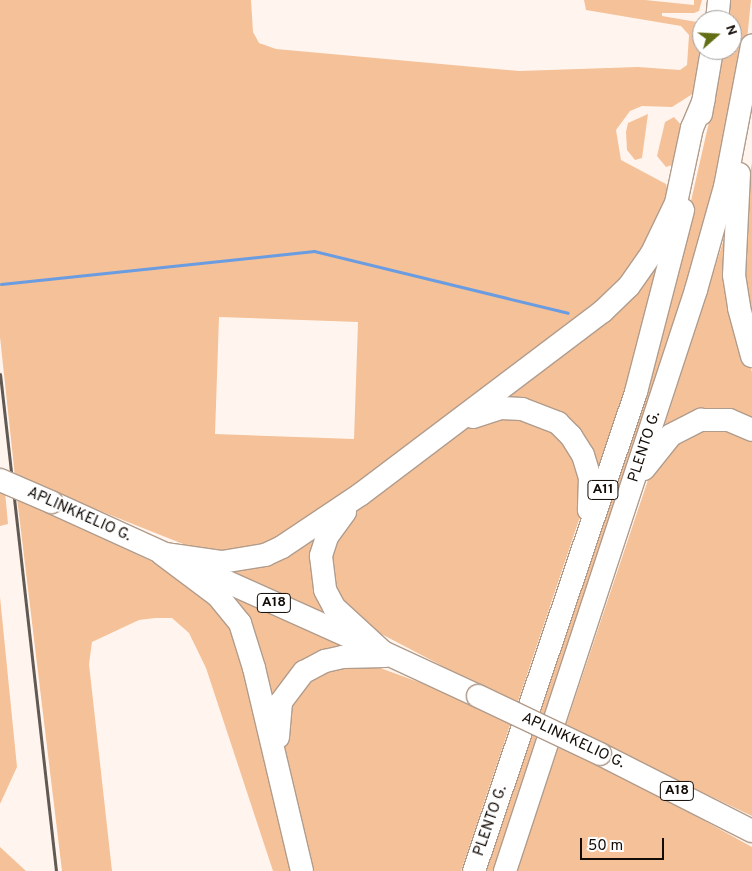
<!DOCTYPE html>
<style>
body{margin:0}
#map{position:relative;width:752px;height:871px;overflow:hidden;background:#fff5ee;font-family:Overpass,sans-serif}
div>[style]{position:absolute}
.green>*{inset:0;background:#f5c198}
.stream>*{height:3px;margin:-1.5px;padding:0 1.5px;transform-origin:1.5px;border-radius:1.5px;background:#6a9ce1}
.roads{filter:drop-shadow(1px 0 #b19c8c) drop-shadow(-1px 0 #b19c8c) drop-shadow(0 1px #b19c8c) drop-shadow(0 -1px #b19c8c)}
.highway>*{height:22px;margin:-11px;padding:0 11px;transform-origin:11px;border-radius:11px;background:#fff}
.rail>*{height:3px;margin:-1.5px;padding:0 1.5px;transform-origin:1.5px;border-radius:1.5px;background:#615953}
.bridges{filter:drop-shadow(1px 0 #b19c8c) drop-shadow(-1px 0 #b19c8c) drop-shadow(0 1px #b19c8c) drop-shadow(0 -1px #b19c8c)}
.highway-bridge>*{height:22px;margin:-11px;padding:0 11px;transform-origin:11px;border-radius:11px;background:#fff}
span{translate:-50% -50%;white-space:nowrap;text-align:center;line-height:1.15;-webkit-text-stroke:4px #fff;paint-order:stroke}
.shield-label span{padding:1px 4px;background:#fff;border:1px solid;border-radius:4px;-webkit-text-stroke-width:0}
.shield-label{font-size:14px;color:#120b06;font-weight:700}
.street-label{font-size:15px;color:#120b06}
.north{position:absolute;left:692px;top:10px;width:50px;height:50px;box-sizing:border-box;background:#fff;border:1px solid #a09d9b;border-radius:50%;rotate:71deg;font-size:14px;font-weight:700;line-height:20px;text-align:center;color:#120b06}
.north::after{content:'';display:block;margin:auto;width:18px;height:22px;background:#626d14;clip-path:polygon(50% 0,100% 100%,50% 72%,0 100%)}
.scale{position:absolute;left:580px;top:838px;width:84px;height:22px;box-sizing:border-box;border:2px solid #120b06;border-top:0;padding-left:6px;font-size:15px;line-height:18px;white-space:nowrap;color:#120b06;-webkit-text-stroke:4px #fff;paint-order:stroke}
</style>
<div id="map">
<div class="green">
<div style="clip-path:polygon(evenodd,0 0,251px 0,253px 32px,259px 43px,276px 49px,519px 71px,638px 67px,680px 70px,687px 65px,689px 35px,681px 26px,586px 10px,584px 0,645px 0,694px 5px,694px 0,702px 0,699px 11px,694px 13px,662px 13px,662px 16px,697px 22px,702px 33px,694px 93px,672px 107px,642px 106px,630px 111px,616px 130px,621px 160px,666px 184px,671px 201px,618px 292px,280px 542px,240px 555px,188px 546px,15px 477px,0 337px,0 0,219px 317px,358px 322px,354px 439px,215px 434px,219px 317px)"></div>
<div style="clip-path:polygon(727px 0,751px 0,747px 40px,708px 224px,493px 871px,484px 871px,666px 311px,709px 122px,719px 50px,732px 50px,732px 20px,724px 20px)"></div>
<div style="clip-path:polygon(648px 114px,642px 158px,635px 160px,627px 150px,626px 132px,628px 123px)"></div>
<div style="clip-path:polygon(674px 117px,682px 126px,675px 164px,666px 167px,657px 156px,665px 122px)"></div>
<div style="clip-path:polygon(752px 163px,752px 334px,742px 274px,747px 189px)"></div>
<div style="clip-path:polygon(731px 217px,740px 334px,752px 372px,752px 420px,662px 433px)"></div>
<div style="clip-path:polygon(664px 250px,634px 365px,596px 483px,586px 446px,491px 403px)"></div>
<div style="clip-path:polygon(502px 413px,567px 437px,586px 499px,461px 871px,311px 871px,282px 738px,291px 693px,316px 669px,369px 664px,449px 693px,473px 682px,366px 626px,337px 599px,327px 558px,343px 522px,367px 500px,461px 431px,487px 417px)"></div>
<div style="clip-path:polygon(715px 423px,752px 435px,752px 816px,593px 740px,587px 756px,752px 847px,752px 871px,517px 871px,650px 474px,671px 442px)"></div>
<div style="clip-path:polygon(0 490px,5px 492px,8px 524px,0 526px)"></div>
<div style="clip-path:polygon(17px 498px,172px 571px,201px 590px,233px 624px,296px 871px,273px 871px,206px 668px,189px 633px,172px 618px,155px 618px,139px 620px,92px 642px,89px 664px,112px 871px,62px 871px)"></div>
<div style="clip-path:polygon(324px 529px,340px 623px,218px 569px)"></div>
<div style="clip-path:polygon(226px 591px,357px 649px,330px 653px,270px 712px)"></div>
<div style="clip-path:polygon(0 597px,17px 767px,0 804px)"></div>
<div style="clip-path:polygon(0 846px,0 847px,26px 871px,0 871px)"></div>
</div>
<div class="stream">
<div style="left:1px;top:284px;width:315px;rotate:-6deg"></div>
<div style="left:314px;top:251px;width:261px;rotate:13.7deg"></div>
</div>
<div class="roads">
<div class="highway">
<div style="left:717px;top:20px;width:20px;rotate:-84deg"></div>
<div style="left:701px;top:114px;width:65px;rotate:-80.2deg"></div>
<div style="left:739px;top:174px;width:101px;rotate:92.8deg"></div>
<div style="left:734px;top:275px;width:33px;rotate:81deg"></div>
<div style="left:739px;top:308px;width:50px;rotate:74.8deg"></div>
<div style="left:473px;top:417px;width:29px;rotate:-18deg"></div>
<div style="left:501px;top:408px;width:21px;rotate:3deg"></div>
<div style="left:522px;top:409px;width:39px;rotate:21deg"></div>
<div style="left:558px;top:423px;width:18px;rotate:45deg"></div>
<div style="left:571px;top:436px;width:22px;rotate:58deg"></div>
<div style="left:583px;top:455px;width:24px;rotate:73deg"></div>
<div style="left:590px;top:478px;width:32px;rotate:92deg"></div>
<div style="left:644px;top:469px;width:43px;rotate:-51.5deg"></div>
<div style="left:671px;top:435px;width:34px;rotate:-27deg"></div>
<div style="left:701px;top:420px;width:28px"></div>
<div style="left:729px;top:420px;width:25px;rotate:23deg"></div>
<div style="left:51px;top:502px;width:125px;rotate:24.5deg"></div>
<div style="left:165px;top:554px;width:58px;rotate:8deg"></div>
<div style="left:222px;top:562px;width:44px;rotate:-9.2deg"></div>
<div style="left:265px;top:555px;width:19px;rotate:-25deg"></div>
<div style="left:282px;top:547px;width:95px;rotate:-33.9deg"></div>
<div style="left:361px;top:494px;width:302px;rotate:-37.1deg"></div>
<div style="left:602px;top:312px;width:37px;rotate:-44deg"></div>
<div style="left:629px;top:286px;width:38px;rotate:-55deg"></div>
<div style="left:651px;top:255px;width:58px;rotate:-64.3deg"></div>
<div style="left:676px;top:203px;width:77px;rotate:-78deg"></div>
<div style="left:692px;top:128px;width:30px;rotate:-67deg"></div>
<div style="left:345px;top:512px;width:31px;rotate:126deg"></div>
<div style="left:327px;top:537px;width:20px;rotate:108deg"></div>
<div style="left:321px;top:556px;width:34px;rotate:83deg"></div>
<div style="left:325px;top:590px;width:19px;rotate:62deg"></div>
<div style="left:334px;top:607px;width:67px;rotate:42.6deg"></div>
<div style="left:383px;top:652px;width:105px;rotate:24.9deg"></div>
<div style="left:162px;top:554px;width:70px;rotate:36.9deg"></div>
<div style="left:218px;top:596px;width:35px;rotate:51deg"></div>
<div style="left:240px;top:623px;width:47px;rotate:72.7deg"></div>
<div style="left:254px;top:668px;width:209px;rotate:76.7deg"></div>
<div style="left:194px;top:567px;width:185px;rotate:24.2deg"></div>
<div style="left:278px;top:737px;width:35px;rotate:-85deg"></div>
<div style="left:281px;top:702px;width:38px;rotate:-53deg"></div>
<div style="left:304px;top:672px;width:24px;rotate:-28deg"></div>
<div style="left:325px;top:661px;width:18px;rotate:-13deg"></div>
<div style="left:343px;top:657px;width:42px;rotate:-1.4deg"></div>
<div style="left:600px;top:754px;width:170px;rotate:26.9deg"></div>
<div style="left:474px;top:871px;width:506px;rotate:-71.31deg"></div>
<div style="left:636px;top:392px;width:188px;rotate:-75.5deg"></div>
<div style="left:505px;top:871px;width:612px;rotate:-71.8deg"></div>
<div style="left:696px;top:290px;width:107px;rotate:-74.3deg"></div>
<div style="left:725px;top:187px;width:144px;rotate:-79.2deg"></div>
</div>
</div>
<div class="rail">
<div style="left:0;top:374px;width:500px;rotate:83.57deg"></div>
</div>
<div class="bridges">
<div class="highway-bridge">
<div style="left:0;top:480px;width:56px;rotate:23.3deg"></div>
<div style="left:478px;top:696px;width:135px;rotate:25.4deg"></div>
</div>
</div>
<div class="shield-label">
<span style="left:603px;top:490px">A11</span>
<span style="left:274px;top:603px">A18</span>
<span style="left:677px;top:791px">A18</span>
</div>
<div class="street-label">
<span style="left:645px;top:447px;rotate:-72deg">PLENTO G.</span>
<span style="left:79px;top:515px;rotate:24deg">APLINKKELIO G.</span>
<span style="left:573px;top:741px;rotate:25deg">APLINKKELIO G.</span>
<span style="left:491px;top:821px;rotate:-71deg">PLENTO G.</span>
</div>
<div class="north">N</div>
<div class="scale">50 m</div>
</div>
